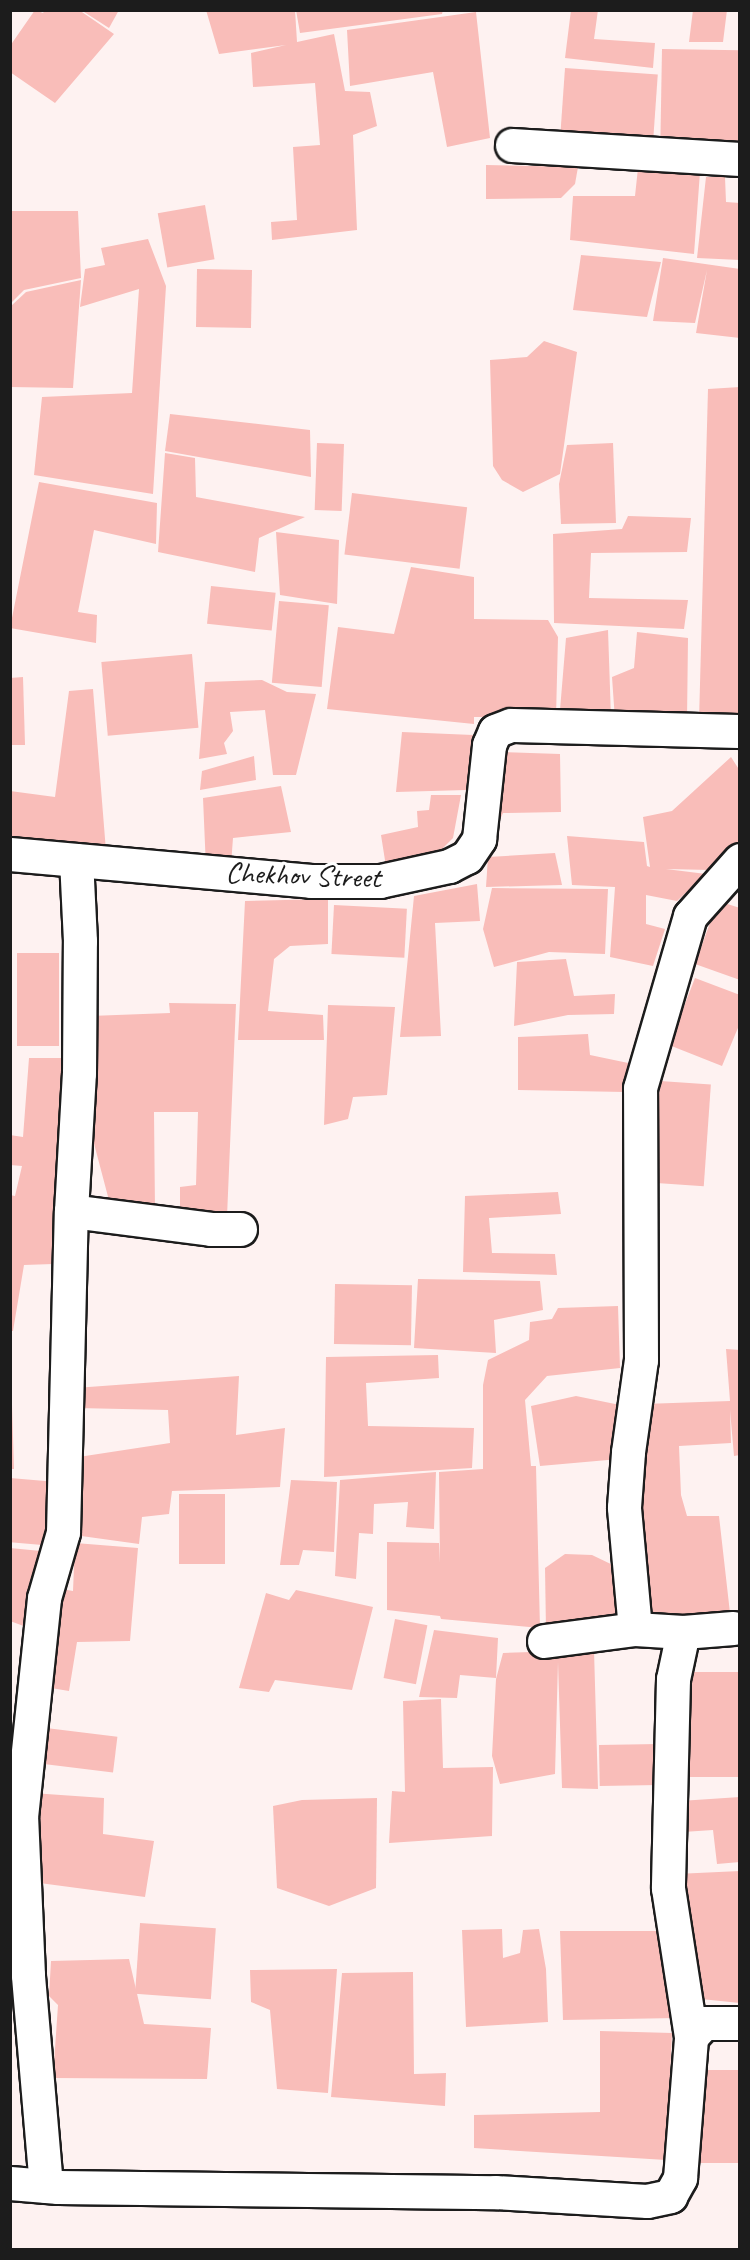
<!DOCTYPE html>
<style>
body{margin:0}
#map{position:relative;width:750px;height:2260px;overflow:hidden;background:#fef2f1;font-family:Caveat,sans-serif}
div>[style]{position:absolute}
.building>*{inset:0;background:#f9bdb9;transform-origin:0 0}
.roads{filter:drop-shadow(2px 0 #1c1c1c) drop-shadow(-2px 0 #1c1c1c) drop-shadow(0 2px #1c1c1c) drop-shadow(0 -2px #1c1c1c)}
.minor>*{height:33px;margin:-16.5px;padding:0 16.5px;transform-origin:16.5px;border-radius:16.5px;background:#fff}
span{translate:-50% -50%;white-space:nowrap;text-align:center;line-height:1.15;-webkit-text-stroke:6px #fff;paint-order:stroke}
.street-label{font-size:30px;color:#1c1c1c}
.frame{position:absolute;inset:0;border:12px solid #1c1c1c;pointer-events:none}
</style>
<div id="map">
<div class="building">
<div style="clip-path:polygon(35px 10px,43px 13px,45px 10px,79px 10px,114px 34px,55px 103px,10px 72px,10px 46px)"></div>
<div style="clip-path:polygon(81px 10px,119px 10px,109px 28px)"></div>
<div style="clip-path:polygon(206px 10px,295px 10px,297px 42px,334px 34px,345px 91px,370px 92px,377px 126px,353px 135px,357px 230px,272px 240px,271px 222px,297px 220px,293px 147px,320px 145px,315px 83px,253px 87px,251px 53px,286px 45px,219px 54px)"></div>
<div style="clip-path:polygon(296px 10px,443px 10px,442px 14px,300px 33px)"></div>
<div style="clip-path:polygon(571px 10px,598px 10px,594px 39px,655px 43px,653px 68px,565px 58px)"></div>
<div style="clip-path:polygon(693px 10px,727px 10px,723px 42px,689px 42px)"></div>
<div style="clip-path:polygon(476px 12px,490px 138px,447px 147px,433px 72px,350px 86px,347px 30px)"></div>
<div style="left:662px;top:49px;width:78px;height:97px;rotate:1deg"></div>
<div style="left:565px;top:68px;width:93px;height:66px;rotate:4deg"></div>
<div style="clip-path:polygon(486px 165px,578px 167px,575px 184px,561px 198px,486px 199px)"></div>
<div style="clip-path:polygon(638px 168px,700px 172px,694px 254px,570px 240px,573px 196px,635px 196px)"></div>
<div style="clip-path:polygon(706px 177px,725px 177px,726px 202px,740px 203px,740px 260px,697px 258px)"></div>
<div style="left:205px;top:205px;width:55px;height:48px;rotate:80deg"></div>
<div style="clip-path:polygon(10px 211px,78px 211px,81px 278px,24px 290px,10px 304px)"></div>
<div style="clip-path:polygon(148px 239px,166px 286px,153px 494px,34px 475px,42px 397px,132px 393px,139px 289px,80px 307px,85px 269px,105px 265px,101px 248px)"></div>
<div style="clip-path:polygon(581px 255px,661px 262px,647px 317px,573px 310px)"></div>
<div style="clip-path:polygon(663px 258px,740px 269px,740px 338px,696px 333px,707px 270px,695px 323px,653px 321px)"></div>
<div style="left:252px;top:270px;width:58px;height:55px;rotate:91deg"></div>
<div style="clip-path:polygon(81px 280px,73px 388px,10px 387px,10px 307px,26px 292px)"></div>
<div style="clip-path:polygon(544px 341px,577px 352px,560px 474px,523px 492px,502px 480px,493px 466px,490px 360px,527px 357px)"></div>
<div style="clip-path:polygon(740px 387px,740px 721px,699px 721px,708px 389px)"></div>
<div style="clip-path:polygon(170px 414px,310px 430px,311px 477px,165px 451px)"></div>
<div style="left:317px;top:443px;width:27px;height:67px;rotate:2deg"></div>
<div style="clip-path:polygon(613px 443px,616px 523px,561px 524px,559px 484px,567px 445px)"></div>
<div style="clip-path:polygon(165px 453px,195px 458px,196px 497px,305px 517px,259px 538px,255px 572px,158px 552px)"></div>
<div style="clip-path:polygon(39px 482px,157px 503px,156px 544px,94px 530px,78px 612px,97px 615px,96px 643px,10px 628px)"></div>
<div style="left:352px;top:493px;width:116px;height:62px;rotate:7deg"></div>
<div style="clip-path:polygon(628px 516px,691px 518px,687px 552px,591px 553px,589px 598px,688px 600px,684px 629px,554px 623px,553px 534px,622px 529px)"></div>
<div style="clip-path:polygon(276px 532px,339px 540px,337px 604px,280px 595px)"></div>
<div style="clip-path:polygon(411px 567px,474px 577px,474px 619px,548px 620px,558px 637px,556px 717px,474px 717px,474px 724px,327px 709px,338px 627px,394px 634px)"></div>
<div style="left:211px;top:586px;width:65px;height:38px;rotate:6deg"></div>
<div style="left:279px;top:601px;width:50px;height:82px;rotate:5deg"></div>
<div style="clip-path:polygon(608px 630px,611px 718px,559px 722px,566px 638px)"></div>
<div style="clip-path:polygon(637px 632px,688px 638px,687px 720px,615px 720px,612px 677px,634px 668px)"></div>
<div style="left:192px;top:654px;width:74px;height:91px;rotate:85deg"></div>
<div style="clip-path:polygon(23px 677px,25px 745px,10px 745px,10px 678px)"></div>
<div style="clip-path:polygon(262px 680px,287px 692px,316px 694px,296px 775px,273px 775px,265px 710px,230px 712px,233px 731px,224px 743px,227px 754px,199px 759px,205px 682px)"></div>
<div style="clip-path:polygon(93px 689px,106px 851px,10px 837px,10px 791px,55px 797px,69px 691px)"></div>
<div style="clip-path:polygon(402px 732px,473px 735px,466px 790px,396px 792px)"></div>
<div style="clip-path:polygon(502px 752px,560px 754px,561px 812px,503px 813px,490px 841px)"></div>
<div style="clip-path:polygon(254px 756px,256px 780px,200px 790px,202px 771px)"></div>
<div style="clip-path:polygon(731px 757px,740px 771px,740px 842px,710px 870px,666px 869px,706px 874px,677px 901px,646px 895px,646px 924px,665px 929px,653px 966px,610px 957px,615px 887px,572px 885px,567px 836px,644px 842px,647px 866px,650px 867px,643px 817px,672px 811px)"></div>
<div style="clip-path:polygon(281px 786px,291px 832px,233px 838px,231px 865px,206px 868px,203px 798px)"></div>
<div style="clip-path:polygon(431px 795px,461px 795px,453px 838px,429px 862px,387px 873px,381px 835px,418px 827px,417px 811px,429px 810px)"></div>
<div style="clip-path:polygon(555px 853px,562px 885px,486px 887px,488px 857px)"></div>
<div style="clip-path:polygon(477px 884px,480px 921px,435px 923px,441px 1036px,400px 1037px,414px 896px)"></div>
<div style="clip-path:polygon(492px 888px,608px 889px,605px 954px,549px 952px,494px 967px,483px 929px)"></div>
<div style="clip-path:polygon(328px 899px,328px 944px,290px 946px,274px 959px,268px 1011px,323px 1015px,324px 1040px,238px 1040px,245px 901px)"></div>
<div style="clip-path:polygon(718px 901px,740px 908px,740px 980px,695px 964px)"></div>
<div style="left:334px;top:905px;width:73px;height:49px;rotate:3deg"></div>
<div style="left:17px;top:953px;width:42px;height:93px"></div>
<div style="clip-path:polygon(566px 959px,574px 996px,615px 994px,614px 1014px,568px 1015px,514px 1026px,517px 962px)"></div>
<div style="clip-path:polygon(695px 978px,740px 995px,740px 1023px,722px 1066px,669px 1045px)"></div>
<div style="clip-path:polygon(169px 1003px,236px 1004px,227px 1217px,180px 1215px,180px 1187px,196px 1185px,198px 1112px,154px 1112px,155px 1210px,111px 1208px,92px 1136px,86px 1084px,90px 1016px,170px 1013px)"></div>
<div style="clip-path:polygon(328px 1005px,395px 1007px,387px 1095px,353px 1097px,348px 1119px,324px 1125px)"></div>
<div style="clip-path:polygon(588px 1034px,590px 1055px,633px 1064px,625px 1092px,518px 1090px,518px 1037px)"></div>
<div style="clip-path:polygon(29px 1058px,70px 1058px,53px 1264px,24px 1265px,13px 1331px,10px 1331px,10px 1195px,15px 1196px,22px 1166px,10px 1165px,10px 1135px,23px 1137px)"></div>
<div style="left:660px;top:1081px;width:51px;height:102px;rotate:4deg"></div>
<div style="clip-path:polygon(558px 1192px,561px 1214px,489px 1218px,492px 1253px,555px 1254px,557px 1275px,463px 1272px,465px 1196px)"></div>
<div style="clip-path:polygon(418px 1279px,540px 1281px,543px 1310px,494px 1320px,496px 1353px,414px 1348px)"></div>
<div style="left:335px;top:1284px;width:77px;height:60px;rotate:1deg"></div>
<div style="clip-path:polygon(618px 1306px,620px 1368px,547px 1376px,525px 1400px,531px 1466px,536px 1466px,540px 1628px,441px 1619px,440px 1616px,387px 1610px,387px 1542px,439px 1543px,440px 1563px,439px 1472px,483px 1469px,483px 1385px,488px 1360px,529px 1340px,530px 1322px,552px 1319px,558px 1308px)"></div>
<div style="clip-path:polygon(726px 1349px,740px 1350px,740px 1455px,734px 1456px,730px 1410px,731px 1443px,679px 1446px,681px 1495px,687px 1516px,719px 1516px,730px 1613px,647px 1618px,642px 1499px,644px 1404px,730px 1401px)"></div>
<div style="clip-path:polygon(438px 1355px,439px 1378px,366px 1383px,368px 1426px,474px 1428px,472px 1468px,324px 1477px,326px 1357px)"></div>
<div style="clip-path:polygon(239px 1376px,236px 1435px,285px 1428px,280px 1487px,172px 1491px,169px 1514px,142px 1517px,139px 1544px,74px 1535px,72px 1458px,170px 1443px,168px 1410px,77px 1408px,75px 1388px)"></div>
<div style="clip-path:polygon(576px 1396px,620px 1405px,619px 1459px,540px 1466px,531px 1406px)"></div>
<div style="clip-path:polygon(10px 1404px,12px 1404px,14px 1469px,10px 1469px)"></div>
<div style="clip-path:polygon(436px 1472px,434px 1529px,406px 1527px,408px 1502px,374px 1504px,373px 1534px,359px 1533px,356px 1579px,335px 1576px,340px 1480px)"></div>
<div style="left:10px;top:1478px;width:44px;height:64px;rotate:5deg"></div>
<div style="clip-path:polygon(291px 1480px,337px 1482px,334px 1552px,303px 1550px,299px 1565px,280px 1565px)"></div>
<div style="left:225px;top:1494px;width:70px;height:46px;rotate:90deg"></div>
<div style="clip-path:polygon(75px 1543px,138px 1548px,130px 1641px,77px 1642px,69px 1691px,45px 1687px,56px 1588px,73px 1591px)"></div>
<div style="clip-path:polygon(10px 1548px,51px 1552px,29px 1628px,10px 1621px)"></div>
<div style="clip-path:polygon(565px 1554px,592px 1555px,617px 1567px,618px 1628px,546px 1630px,545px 1568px)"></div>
<div style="clip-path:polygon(296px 1590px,373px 1607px,352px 1690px,275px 1680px,269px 1692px,239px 1688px,266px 1593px,289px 1600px)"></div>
<div style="left:395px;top:1619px;width:33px;height:60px;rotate:11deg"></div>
<div style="clip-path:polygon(434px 1630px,498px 1638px,496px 1678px,460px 1675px,457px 1698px,419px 1697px)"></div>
<div style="clip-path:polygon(594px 1650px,598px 1789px,562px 1788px,558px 1662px,555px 1774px,500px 1784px,492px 1756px,496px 1679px,503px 1653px)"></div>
<div style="left:684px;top:1672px;width:56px;height:105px"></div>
<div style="clip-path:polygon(441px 1699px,443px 1768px,493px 1767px,492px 1836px,389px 1843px,392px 1791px,405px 1792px,403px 1701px)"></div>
<div style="left:38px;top:1727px;width:80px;height:36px;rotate:7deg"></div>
<div style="left:658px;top:1744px;width:41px;height:59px;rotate:89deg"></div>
<div style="clip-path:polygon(32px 1793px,104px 1798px,103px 1834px,154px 1841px,145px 1897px,32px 1882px)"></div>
<div style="clip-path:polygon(740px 1797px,740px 1862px,717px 1864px,713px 1830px,683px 1832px,680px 1801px)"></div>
<div style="clip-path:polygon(377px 1798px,376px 1888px,329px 1906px,277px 1888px,273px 1806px,302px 1800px)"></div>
<div style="clip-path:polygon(740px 1871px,740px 2003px,701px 1999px,676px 1874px)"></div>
<div style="left:140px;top:1923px;width:76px;height:71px;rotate:4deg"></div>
<div style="clip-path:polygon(502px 1929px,503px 1958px,520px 1953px,523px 1930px,539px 1929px,546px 1969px,548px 2022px,466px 2027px,462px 1930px)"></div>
<div style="clip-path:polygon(560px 1931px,660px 1931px,677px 2018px,563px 2020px)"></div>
<div style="clip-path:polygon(129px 1959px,144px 2024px,211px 2028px,207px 2079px,53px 2078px,58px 2005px,49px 1996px,51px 1961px)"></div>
<div style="clip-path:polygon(337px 1969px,328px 2093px,277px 2089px,270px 2010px,251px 2002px,250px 1970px)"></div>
<div style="clip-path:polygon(413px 1972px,414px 2074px,446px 2073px,445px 2106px,331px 2097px,342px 1973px)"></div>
<div style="clip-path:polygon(600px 2031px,672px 2033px,666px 2160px,474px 2148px,474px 2115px,600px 2112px)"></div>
<div style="left:700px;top:2070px;width:40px;height:93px"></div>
</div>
<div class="roads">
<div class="minor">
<div style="left:512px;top:145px;width:228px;rotate:3.5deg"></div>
<div style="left:10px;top:854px;width:302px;rotate:5.1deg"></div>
<div style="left:311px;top:881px;width:69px"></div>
<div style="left:380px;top:881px;width:71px;rotate:-12.3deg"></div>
<div style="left:449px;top:866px;width:20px;rotate:-27deg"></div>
<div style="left:467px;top:857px;width:22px;rotate:-56deg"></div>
<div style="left:479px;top:839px;width:95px;rotate:-83.9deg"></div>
<div style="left:489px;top:745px;width:15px;rotate:-67deg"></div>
<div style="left:495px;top:731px;width:17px;rotate:-21deg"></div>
<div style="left:511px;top:725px;width:229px;rotate:1.5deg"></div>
<div style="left:71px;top:1211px;width:141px;rotate:7.3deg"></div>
<div style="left:211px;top:1229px;width:29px"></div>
<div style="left:635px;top:1629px;width:122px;rotate:-95.2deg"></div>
<div style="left:624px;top:1507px;width:55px;rotate:-85.8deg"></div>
<div style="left:628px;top:1452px;width:93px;rotate:-82deg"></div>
<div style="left:641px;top:1360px;width:272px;rotate:-90.2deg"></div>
<div style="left:640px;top:1088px;width:179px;rotate:-73.8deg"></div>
<div style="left:690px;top:916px;width:75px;rotate:-48.2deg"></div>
<div style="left:683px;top:1632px;width:48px;rotate:102deg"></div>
<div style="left:673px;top:1679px;width:209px;rotate:91.4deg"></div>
<div style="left:668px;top:1888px;width:151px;rotate:81.2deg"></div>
<div style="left:544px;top:1641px;width:92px;rotate:-7.5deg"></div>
<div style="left:635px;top:1629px;width:48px;rotate:3.6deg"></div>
<div style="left:683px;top:1632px;width:50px;rotate:-4.6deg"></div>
<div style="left:10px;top:2183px;width:48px;rotate:4.8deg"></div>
<div style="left:58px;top:2187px;width:437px;rotate:0.7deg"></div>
<div style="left:495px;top:2192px;width:152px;rotate:3.4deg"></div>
<div style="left:647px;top:2201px;width:24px;rotate:-12deg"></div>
<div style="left:670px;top:2196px;width:21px;rotate:-61deg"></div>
<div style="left:680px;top:2178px;width:141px;rotate:-85.5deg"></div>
<div style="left:691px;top:2037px;width:19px;rotate:-47deg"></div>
<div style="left:704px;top:2023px;width:36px"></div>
<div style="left:46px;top:2186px;width:212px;rotate:-94.9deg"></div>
<div style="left:28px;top:1975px;width:158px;rotate:-92.5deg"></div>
<div style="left:21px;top:1817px;width:220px;rotate:-84deg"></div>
<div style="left:44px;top:1598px;width:69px;rotate:-73.9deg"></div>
<div style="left:63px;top:1532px;width:321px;rotate:-88.6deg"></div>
<div style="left:71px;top:1211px;width:138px;rotate:-86.7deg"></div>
<div style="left:79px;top:1073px;width:132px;rotate:-89.6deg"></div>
<div style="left:80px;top:941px;width:81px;rotate:-92.8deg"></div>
</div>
</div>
<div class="street-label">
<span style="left:303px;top:875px;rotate:2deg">Chekhov Street</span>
</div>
<div class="frame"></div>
</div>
